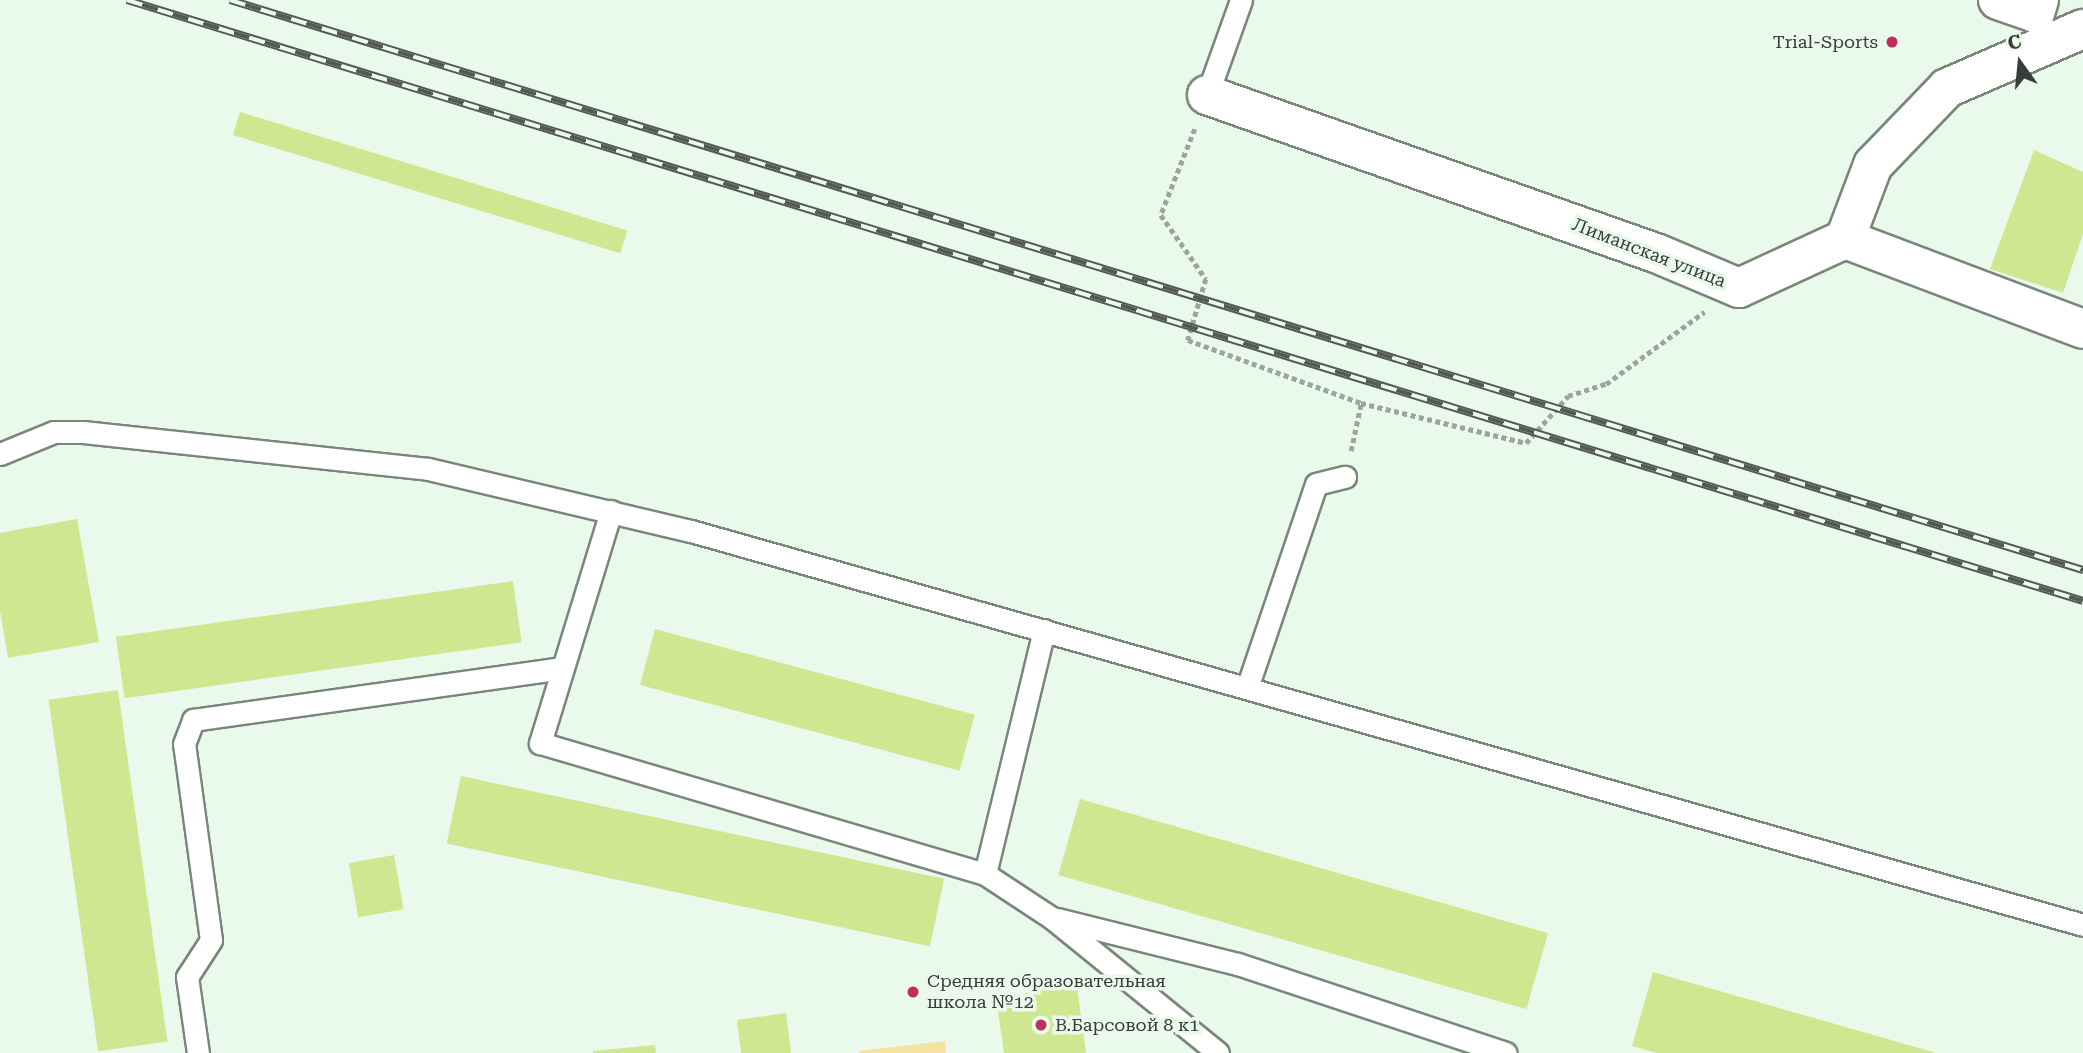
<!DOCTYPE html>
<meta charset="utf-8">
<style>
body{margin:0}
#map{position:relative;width:2083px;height:1053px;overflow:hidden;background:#e9f9eb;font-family:"Roboto Serif",serif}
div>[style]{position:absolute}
.green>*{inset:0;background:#f5e1a0}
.building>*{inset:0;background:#cfe791;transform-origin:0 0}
.path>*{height:4.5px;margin-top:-2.25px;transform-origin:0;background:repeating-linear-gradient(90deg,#9aa59b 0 5px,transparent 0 8.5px)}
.roads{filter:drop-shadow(2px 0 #79877b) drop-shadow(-2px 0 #79877b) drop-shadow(0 2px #79877b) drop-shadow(0 -2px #79877b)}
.lane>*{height:21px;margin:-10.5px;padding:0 10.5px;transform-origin:10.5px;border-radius:10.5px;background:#fff}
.street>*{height:38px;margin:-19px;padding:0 19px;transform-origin:19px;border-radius:19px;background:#fff}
.rail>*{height:8px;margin-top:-4px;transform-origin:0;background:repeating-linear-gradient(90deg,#e9f9eb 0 16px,#525a53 0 32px);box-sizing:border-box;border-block:2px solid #525a53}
.dots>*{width:19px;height:19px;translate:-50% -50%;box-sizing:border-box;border:4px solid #e9f9eb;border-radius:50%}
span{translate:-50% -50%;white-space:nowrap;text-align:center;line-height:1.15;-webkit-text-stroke:7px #e9f9eb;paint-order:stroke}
.poi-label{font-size:18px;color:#373d38}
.right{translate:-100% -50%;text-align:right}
.left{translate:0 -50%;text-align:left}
.street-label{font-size:18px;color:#373d38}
.north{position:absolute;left:1985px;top:28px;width:70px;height:70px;-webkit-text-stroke:5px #e9f9eb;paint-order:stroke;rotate:345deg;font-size:19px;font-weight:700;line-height:28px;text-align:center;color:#373d38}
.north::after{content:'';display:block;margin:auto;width:24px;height:32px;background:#373d38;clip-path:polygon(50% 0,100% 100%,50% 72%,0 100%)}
</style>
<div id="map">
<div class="green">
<div style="clip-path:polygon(945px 1041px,946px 1053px,859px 1053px,859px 1051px)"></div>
</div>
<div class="building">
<div style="left:240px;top:112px;width:405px;height:24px;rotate:17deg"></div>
<div style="clip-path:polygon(2034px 150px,2083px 172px,2083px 234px,2063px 293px,1990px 269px)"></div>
<div style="clip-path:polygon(77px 519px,99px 642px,8px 658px,0 611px,0 533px)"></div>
<div style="left:513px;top:581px;width:62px;height:401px;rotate:82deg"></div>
<div style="left:655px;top:629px;width:331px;height:58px;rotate:15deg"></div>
<div style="left:118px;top:690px;width:355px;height:70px;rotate:82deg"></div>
<div style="left:461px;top:776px;width:494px;height:69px;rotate:12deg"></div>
<div style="left:1080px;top:799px;width:487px;height:79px;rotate:16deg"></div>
<div style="left:394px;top:855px;width:55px;height:46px;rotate:80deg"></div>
<div style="clip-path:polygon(1653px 972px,1933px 1052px,1933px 1053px,1657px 1053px,1632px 1046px)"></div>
<div style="clip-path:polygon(1077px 986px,1086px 1053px,1004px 1053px,996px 997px)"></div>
<div style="clip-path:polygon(786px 1013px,791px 1053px,741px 1053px,737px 1020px)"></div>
<div style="clip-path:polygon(655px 1045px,656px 1053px,593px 1053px,593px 1051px)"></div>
</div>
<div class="path">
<div style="left:1195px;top:129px;width:92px;rotate:111.6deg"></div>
<div style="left:1161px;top:215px;width:78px;rotate:54.9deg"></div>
<div style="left:1206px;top:279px;width:64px;rotate:106.4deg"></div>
<div style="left:1188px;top:340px;width:184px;rotate:20deg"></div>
<div style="left:1351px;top:451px;width:49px;rotate:-78.2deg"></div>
<div style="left:1361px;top:403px;width:170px;rotate:13.6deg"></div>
<div style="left:1526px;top:443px;width:63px;rotate:-48.2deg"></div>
<div style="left:1568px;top:396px;width:40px;rotate:-18deg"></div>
<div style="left:1606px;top:384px;width:122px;rotate:-36.3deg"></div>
</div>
<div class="roads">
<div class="lane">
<div style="left:1207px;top:95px;width:101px;rotate:-70.3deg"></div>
<div style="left:0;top:454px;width:58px;rotate:-22.2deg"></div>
<div style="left:54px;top:432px;width:29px"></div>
<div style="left:83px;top:432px;width:347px;rotate:6.1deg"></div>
<div style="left:428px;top:469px;width:270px;rotate:13.3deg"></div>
<div style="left:691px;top:531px;width:1447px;rotate:15.8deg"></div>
<div style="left:611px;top:511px;width:243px;rotate:107deg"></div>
<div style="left:540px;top:743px;width:464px;rotate:16.4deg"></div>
<div style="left:1044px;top:630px;width:251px;rotate:103.6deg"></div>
<div style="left:985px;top:874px;width:80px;rotate:33.3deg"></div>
<div style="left:1052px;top:918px;width:214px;rotate:39.1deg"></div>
<div style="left:1247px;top:688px;width:215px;rotate:-71.3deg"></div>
<div style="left:1316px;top:484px;width:30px;rotate:-14deg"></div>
<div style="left:1057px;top:919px;width:187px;rotate:14deg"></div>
<div style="left:1238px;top:964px;width:282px;rotate:18.4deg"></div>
<div style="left:198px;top:1053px;width:77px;rotate:-98.2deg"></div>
<div style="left:187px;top:977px;width:44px;rotate:-57deg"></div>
<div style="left:211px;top:940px;width:198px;rotate:-97.8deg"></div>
<div style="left:184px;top:744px;width:26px;rotate:-69deg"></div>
<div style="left:193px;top:720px;width:372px;rotate:-8deg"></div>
</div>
<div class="street">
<div style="left:1998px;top:0;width:39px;rotate:19deg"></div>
<div style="left:2035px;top:13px;width:14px;rotate:-73deg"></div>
<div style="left:1207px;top:95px;width:476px;rotate:19.4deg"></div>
<div style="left:1656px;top:253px;width:90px;rotate:22.9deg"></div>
<div style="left:1739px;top:288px;width:117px;rotate:-24.8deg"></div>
<div style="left:1845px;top:239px;width:254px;rotate:20.7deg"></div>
<div style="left:1845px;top:239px;width:79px;rotate:-69.3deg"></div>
<div style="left:1873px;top:165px;width:107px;rotate:-46.1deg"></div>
<div style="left:1947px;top:88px;width:148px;rotate:-23.5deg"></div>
</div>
</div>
<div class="rail">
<div style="left:127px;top:0;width:2046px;rotate:17.08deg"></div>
<div style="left:230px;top:0;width:1939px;rotate:17.1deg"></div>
</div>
<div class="dots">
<div style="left:1892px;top:42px;background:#be2f58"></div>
<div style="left:913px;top:992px;background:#be2f58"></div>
<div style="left:1041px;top:1025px;background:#be2f58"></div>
</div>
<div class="poi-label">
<span class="right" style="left:1878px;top:42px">Trial-Sports</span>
<span class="left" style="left:927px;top:992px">Средняя образовательная<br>школа №12</span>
<span class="left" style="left:1055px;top:1025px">В.Барсовой 8 к1</span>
</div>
<div class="street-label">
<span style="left:1649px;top:253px;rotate:21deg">Лиманская улица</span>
</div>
<div class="north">С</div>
</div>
